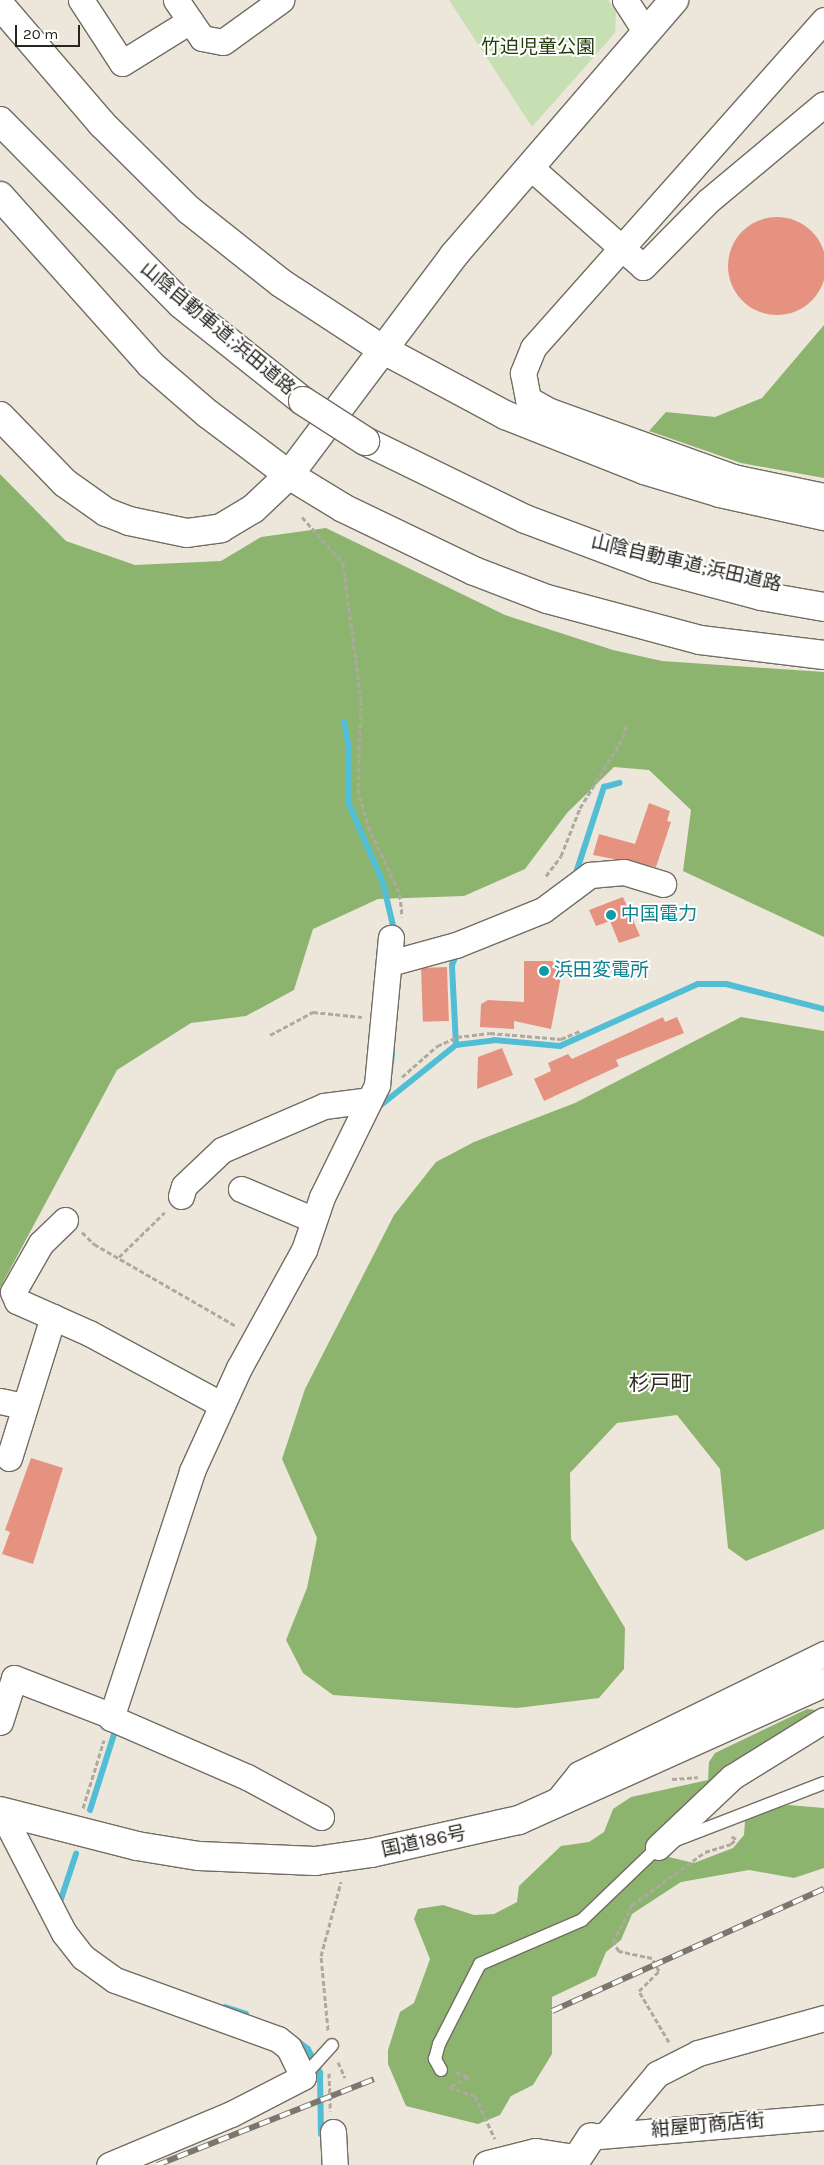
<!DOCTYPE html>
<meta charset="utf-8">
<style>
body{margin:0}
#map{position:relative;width:824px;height:2165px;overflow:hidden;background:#ede7db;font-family:Karla,"Noto Sans JP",sans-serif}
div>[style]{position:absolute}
.green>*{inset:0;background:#c6e0b4}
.forest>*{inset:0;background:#8db46f}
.stream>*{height:6px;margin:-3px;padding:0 3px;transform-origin:3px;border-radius:3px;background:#52bed6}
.building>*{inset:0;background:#e59380;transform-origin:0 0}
.round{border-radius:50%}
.path>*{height:3px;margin-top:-1.5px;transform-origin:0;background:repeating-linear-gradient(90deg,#ada99f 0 5px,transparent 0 7.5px)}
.roads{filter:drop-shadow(1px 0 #726d62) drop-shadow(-1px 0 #726d62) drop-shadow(0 1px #726d62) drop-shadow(0 -1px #726d62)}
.service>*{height:12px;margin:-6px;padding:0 6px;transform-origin:6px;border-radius:6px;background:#fff}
.minor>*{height:25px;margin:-12.5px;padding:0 12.5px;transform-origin:12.5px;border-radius:12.5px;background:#fff}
.tertiary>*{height:28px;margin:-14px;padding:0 14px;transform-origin:14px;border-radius:14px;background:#fff}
.trunk>*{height:28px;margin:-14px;padding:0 14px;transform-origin:14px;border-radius:14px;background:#fff}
.motorway>*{height:28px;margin:-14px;padding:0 14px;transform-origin:14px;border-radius:14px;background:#fff}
.rail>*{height:5.5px;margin-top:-2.75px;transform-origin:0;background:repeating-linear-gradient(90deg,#fff 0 11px,#7b776f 0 22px);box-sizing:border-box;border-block:1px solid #7b776f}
.bridges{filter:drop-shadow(1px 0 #726d62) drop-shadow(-1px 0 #726d62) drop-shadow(0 1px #726d62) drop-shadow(0 -1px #726d62)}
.motorway-bridge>*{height:28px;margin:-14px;padding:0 14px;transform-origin:14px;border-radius:14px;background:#fff}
.dots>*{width:14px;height:14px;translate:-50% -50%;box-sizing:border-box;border:2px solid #fff;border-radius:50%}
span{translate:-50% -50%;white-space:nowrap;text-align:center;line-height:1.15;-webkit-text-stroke:4px #fff;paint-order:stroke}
.park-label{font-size:19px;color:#233b09}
.street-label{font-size:19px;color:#272520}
.culture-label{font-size:19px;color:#0d838f}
.left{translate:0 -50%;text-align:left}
.quarter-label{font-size:21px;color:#312d23}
.scale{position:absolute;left:15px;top:25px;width:65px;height:22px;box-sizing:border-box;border:2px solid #272520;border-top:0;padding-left:6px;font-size:15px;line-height:18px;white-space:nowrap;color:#272520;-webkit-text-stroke:4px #fff;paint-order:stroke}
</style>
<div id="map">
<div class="green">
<div style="clip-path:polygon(449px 0,608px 0,616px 12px,615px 33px,532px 127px)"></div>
</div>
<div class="forest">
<div style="clip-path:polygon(824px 325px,824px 478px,741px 463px,649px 431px,666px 412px,715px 417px,762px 398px)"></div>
<div style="clip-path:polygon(0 474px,66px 541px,135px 565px,221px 561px,261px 537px,326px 528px,505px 615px,613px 650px,662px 661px,824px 672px,824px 937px,683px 871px,691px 810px,649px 770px,614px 767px,567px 813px,525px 869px,464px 896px,378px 899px,313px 929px,294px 990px,246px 1016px,191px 1023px,117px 1070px,0 1288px)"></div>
<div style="clip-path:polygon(741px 1017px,824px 1031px,824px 1529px,746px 1561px,728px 1548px,720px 1469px,677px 1415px,617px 1423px,570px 1473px,571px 1539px,625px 1628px,624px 1669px,599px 1698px,517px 1708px,333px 1695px,303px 1673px,286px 1640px,307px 1588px,317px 1538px,282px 1459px,305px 1389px,394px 1215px,436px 1162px,474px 1142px,575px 1103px)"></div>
<div style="clip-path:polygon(807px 1709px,817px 1710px,647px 1842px,656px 1854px,694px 1863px,733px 1848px,744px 1835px,745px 1821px,761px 1813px,788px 1805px,824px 1808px,824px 1868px,794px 1878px,749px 1870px,681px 1882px,632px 1914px,621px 1940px,606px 1952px,596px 1976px,552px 1997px,552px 2054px,533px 2085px,511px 2096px,500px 2115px,478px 2124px,406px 2106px,388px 2064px,388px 2050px,400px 2012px,414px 2003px,430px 1959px,414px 1919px,418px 1909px,443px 1905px,474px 1915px,494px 1914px,517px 1902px,519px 1886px,561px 1846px,589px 1842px,604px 1832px,613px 1809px,631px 1797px,708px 1780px,709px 1762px,715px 1753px)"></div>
</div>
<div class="stream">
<div style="left:344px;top:722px;width:25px;rotate:79deg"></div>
<div style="left:349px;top:747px;width:55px;rotate:91deg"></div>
<div style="left:348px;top:802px;width:88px;rotate:66.6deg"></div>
<div style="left:383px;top:883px;width:52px;rotate:76.8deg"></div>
<div style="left:575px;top:876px;width:94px;rotate:-72deg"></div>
<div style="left:604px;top:787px;width:16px;rotate:-15deg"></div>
<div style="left:456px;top:1045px;width:80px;rotate:-92.9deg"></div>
<div style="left:452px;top:965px;width:13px;rotate:-67deg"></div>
<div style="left:389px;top:1076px;width:22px;rotate:-82deg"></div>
<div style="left:376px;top:1109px;width:102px;rotate:-38.7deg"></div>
<div style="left:456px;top:1045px;width:38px;rotate:-7deg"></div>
<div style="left:494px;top:1040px;width:66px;rotate:5.2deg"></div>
<div style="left:560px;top:1046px;width:151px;rotate:-24.2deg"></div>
<div style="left:698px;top:984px;width:28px"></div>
<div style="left:726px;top:984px;width:101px;rotate:14.3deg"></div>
<div style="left:90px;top:1810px;width:89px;rotate:-72.4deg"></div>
<div style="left:60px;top:1902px;width:51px;rotate:-71.6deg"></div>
<div style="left:225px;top:2007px;width:22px;rotate:18deg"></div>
<div style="left:295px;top:2039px;width:16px;rotate:38deg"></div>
<div style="left:308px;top:2049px;width:27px;rotate:63deg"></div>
<div style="left:320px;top:2073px;width:61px;rotate:89.1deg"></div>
</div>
<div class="building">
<div class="round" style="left:728px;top:217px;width:98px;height:98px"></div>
<div style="clip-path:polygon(649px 803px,670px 811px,667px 821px,671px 822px,656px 867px,593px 855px,599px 834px,635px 844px)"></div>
<div style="clip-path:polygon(623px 897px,640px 936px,619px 943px,610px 921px,596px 926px,589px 910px)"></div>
<div style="clip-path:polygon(524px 961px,564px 961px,551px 1029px,514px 1021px,514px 1029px,480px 1027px,481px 1004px,488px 1000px,524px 1002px)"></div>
<div style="left:447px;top:967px;width:54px;height:26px;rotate:88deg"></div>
<div style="clip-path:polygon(663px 1017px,665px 1022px,677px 1017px,684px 1033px,616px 1060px,619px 1066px,544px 1101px,534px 1079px,551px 1071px,548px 1063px,568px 1054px,572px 1059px)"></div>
<div style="clip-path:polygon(502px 1048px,513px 1075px,477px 1089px,478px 1057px)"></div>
<div style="clip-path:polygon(31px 1458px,63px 1468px,33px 1564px,2px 1554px,10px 1532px,5px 1530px)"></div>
</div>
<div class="path">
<div style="left:302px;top:517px;width:62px;rotate:48.3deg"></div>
<div style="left:343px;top:563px;width:138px;rotate:82.5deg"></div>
<div style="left:361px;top:700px;width:89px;rotate:91.9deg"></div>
<div style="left:358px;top:789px;width:38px;rotate:75deg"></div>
<div style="left:368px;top:826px;width:75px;rotate:64.8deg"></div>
<div style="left:400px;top:894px;width:23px;rotate:85deg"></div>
<div style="left:546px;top:876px;width:25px;rotate:-53deg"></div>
<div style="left:561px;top:856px;width:52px;rotate:-68.4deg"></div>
<div style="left:580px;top:808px;width:82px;rotate:-58.4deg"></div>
<div style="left:623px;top:738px;width:12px;rotate:-76deg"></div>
<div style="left:270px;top:1035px;width:49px;rotate:-28.1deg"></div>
<div style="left:313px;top:1012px;width:49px;rotate:5.8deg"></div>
<div style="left:402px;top:1077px;width:47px;rotate:-41.5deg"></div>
<div style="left:437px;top:1046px;width:22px;rotate:-24deg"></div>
<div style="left:457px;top:1037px;width:33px;rotate:-7deg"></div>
<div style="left:490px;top:1033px;width:71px;rotate:4.8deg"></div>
<div style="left:561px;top:1039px;width:21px;rotate:-23deg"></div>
<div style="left:82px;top:1232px;width:17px;rotate:45deg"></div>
<div style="left:94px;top:1244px;width:164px;rotate:30deg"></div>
<div style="left:119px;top:1257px;width:64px;rotate:-44.4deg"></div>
<div style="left:672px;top:1779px;width:26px;rotate:-4deg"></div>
<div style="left:83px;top:1808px;width:71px;rotate:-72.8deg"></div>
<div style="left:328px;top:2030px;width:74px;rotate:-95.4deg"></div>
<div style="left:321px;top:1956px;width:77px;rotate:-74.9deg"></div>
<div style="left:669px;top:2042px;width:59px;rotate:-120.5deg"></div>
<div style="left:639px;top:1991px;width:28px;rotate:-45deg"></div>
<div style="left:659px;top:1971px;width:15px;rotate:-118deg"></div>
<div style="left:652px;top:1958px;width:34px;rotate:-168deg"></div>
<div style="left:619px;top:1951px;width:11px;rotate:-124deg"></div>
<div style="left:613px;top:1942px;width:42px;rotate:-62.8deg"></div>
<div style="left:632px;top:1905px;width:90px;rotate:-36deg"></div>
<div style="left:705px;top:1852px;width:27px;rotate:-17deg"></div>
<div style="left:731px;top:1844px;width:7px;rotate:-45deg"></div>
<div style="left:736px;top:1839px;width:6px;rotate:-149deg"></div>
<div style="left:338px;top:2062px;width:17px;rotate:66deg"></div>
<div style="left:456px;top:2072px;width:14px;rotate:21deg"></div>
<div style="left:469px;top:2077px;width:22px;rotate:153deg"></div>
<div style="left:449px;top:2087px;width:28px;rotate:19deg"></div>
<div style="left:475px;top:2096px;width:47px;rotate:65.1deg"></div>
<div style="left:329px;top:2073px;width:38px;rotate:88deg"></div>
</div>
<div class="roads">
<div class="service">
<div style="left:441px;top:2070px;width:13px;rotate:-119deg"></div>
<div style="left:435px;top:2059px;width:16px;rotate:-75deg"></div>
<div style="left:439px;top:2044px;width:90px;rotate:-62.9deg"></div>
<div style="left:480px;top:1964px;width:111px;rotate:-23.3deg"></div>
<div style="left:582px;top:1920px;width:105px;rotate:-43.8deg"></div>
<div style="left:658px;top:1847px;width:178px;rotate:-21.1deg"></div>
<div style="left:303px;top:2077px;width:43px;rotate:-47.8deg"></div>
</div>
<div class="minor">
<div style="left:81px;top:0;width:75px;rotate:56.9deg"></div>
<div style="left:122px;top:63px;width:80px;rotate:-31.7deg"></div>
<div style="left:176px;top:0;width:46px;rotate:55.6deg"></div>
<div style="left:202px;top:38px;width:21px;rotate:11deg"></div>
<div style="left:223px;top:42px;width:72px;rotate:-35.9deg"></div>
<div style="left:625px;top:0;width:38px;rotate:57deg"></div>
<div style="left:824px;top:20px;width:438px;rotate:131.6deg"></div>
<div style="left:533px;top:348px;width:27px;rotate:112deg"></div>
<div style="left:523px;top:373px;width:26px;rotate:79deg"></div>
<div style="left:528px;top:399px;width:25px;rotate:29deg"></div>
<div style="left:550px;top:411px;width:195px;rotate:19.8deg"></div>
<div style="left:733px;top:477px;width:93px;rotate:11.8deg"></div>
<div style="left:529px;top:166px;width:152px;rotate:41.5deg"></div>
<div style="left:643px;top:267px;width:93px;rotate:-45.4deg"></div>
<div style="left:708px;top:201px;width:151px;rotate:-39.9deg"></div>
<div style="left:390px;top:963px;width:68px;rotate:-15.3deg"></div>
<div style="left:456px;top:945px;width:94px;rotate:-21.9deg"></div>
<div style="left:543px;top:910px;width:59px;rotate:-36.7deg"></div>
<div style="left:590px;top:875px;width:34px;rotate:-5deg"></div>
<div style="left:624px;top:872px;width:41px;rotate:17.1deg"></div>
<div style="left:241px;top:1189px;width:79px;rotate:23deg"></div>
<div style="left:181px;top:1196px;width:10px;rotate:-73deg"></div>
<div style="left:184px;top:1186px;width:52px;rotate:-43.5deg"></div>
<div style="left:222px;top:1150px;width:111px;rotate:-23.3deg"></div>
<div style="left:324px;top:1106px;width:45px;rotate:-7.6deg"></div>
<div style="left:65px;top:1220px;width:33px;rotate:136deg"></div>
<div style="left:41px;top:1243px;width:56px;rotate:119.7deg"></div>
<div style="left:13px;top:1292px;width:10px;rotate:66deg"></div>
<div style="left:17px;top:1301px;width:79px;rotate:24deg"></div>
<div style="left:89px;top:1333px;width:151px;rotate:28.4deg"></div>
<div style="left:0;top:1401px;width:25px;rotate:12deg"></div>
<div style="left:9px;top:1458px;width:148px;rotate:-72.7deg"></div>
<div style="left:0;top:1722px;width:46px;rotate:-72.3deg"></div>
<div style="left:14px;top:1678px;width:105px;rotate:21.2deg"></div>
<div style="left:554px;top:1805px;width:40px;rotate:-51deg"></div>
<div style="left:579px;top:1774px;width:273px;rotate:-26.1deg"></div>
<div style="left:1px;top:1811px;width:137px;rotate:62.7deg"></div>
<div style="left:64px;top:1933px;width:31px;rotate:52deg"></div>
<div style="left:83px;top:1957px;width:39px;rotate:36deg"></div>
<div style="left:115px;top:1980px;width:173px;rotate:19.9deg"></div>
<div style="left:278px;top:2039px;width:14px;rotate:39deg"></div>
<div style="left:289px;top:2048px;width:32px;rotate:64deg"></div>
<div style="left:303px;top:2077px;width:81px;rotate:152.8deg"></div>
<div style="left:231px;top:2114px;width:132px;rotate:157.3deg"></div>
<div style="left:321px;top:1817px;width:84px;rotate:-151.6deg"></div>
<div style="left:247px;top:1777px;width:148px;rotate:-156.5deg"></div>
<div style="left:111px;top:1718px;width:260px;rotate:-71.8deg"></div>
<div style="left:192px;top:1471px;width:113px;rotate:-65.5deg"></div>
<div style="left:239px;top:1368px;width:135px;rotate:-61.2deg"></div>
<div style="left:304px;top:1250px;width:56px;rotate:-71.2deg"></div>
<div style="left:322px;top:1197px;width:125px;rotate:-63.8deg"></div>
<div style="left:377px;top:1085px;width:148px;rotate:-84.6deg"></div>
<div style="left:658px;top:1847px;width:102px;rotate:-43.4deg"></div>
<div style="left:732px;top:1777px;width:108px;rotate:-31.8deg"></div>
<div style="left:333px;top:2132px;width:33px;rotate:87deg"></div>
<div style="left:606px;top:2135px;width:80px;rotate:-50.1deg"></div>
<div style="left:657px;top:2074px;width:46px;rotate:-27.1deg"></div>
<div style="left:698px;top:2053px;width:131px;rotate:-15.5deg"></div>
<div style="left:599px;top:2136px;width:226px;rotate:-4.8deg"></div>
</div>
<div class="tertiary">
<div style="left:0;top:416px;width:93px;rotate:45.9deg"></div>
<div style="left:65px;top:483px;width:50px;rotate:35.3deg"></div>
<div style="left:106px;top:512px;width:25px;rotate:21deg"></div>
<div style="left:129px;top:521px;width:59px;rotate:11.7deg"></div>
<div style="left:187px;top:533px;width:34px;rotate:-8deg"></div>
<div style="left:221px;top:528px;width:37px;rotate:-31deg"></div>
<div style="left:253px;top:509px;width:50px;rotate:-43.4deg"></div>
<div style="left:289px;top:475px;width:275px;rotate:-53.1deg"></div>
<div style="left:454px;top:255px;width:337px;rotate:-49.2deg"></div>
<div style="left:488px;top:2165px;width:49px;rotate:-14deg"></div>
<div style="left:536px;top:2153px;width:39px;rotate:9deg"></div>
<div style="left:573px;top:2165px;width:33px;rotate:-57deg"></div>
</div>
<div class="trunk">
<div style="left:0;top:1811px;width:141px;rotate:14.3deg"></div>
<div style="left:137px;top:1846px;width:63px;rotate:9.2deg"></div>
<div style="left:199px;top:1856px;width:116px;rotate:2.5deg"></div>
<div style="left:315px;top:1861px;width:57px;rotate:-8.1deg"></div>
<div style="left:371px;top:1853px;width:152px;rotate:-12.6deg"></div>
<div style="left:519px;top:1820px;width:334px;rotate:-24.2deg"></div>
</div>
<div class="motorway">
<div style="left:0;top:5px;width:157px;rotate:49.4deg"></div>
<div style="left:102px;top:124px;width:122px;rotate:44.7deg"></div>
<div style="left:189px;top:210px;width:117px;rotate:38.4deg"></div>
<div style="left:281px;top:283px;width:121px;rotate:33.2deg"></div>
<div style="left:382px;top:349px;width:140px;rotate:28.2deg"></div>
<div style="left:505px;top:415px;width:149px;rotate:21.6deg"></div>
<div style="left:644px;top:470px;width:79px;rotate:16.8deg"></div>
<div style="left:720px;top:493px;width:107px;rotate:12.5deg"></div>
<div style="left:0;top:121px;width:257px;rotate:45.3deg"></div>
<div style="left:181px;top:304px;width:156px;rotate:38.5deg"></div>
<div style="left:0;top:196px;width:225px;rotate:48.2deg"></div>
<div style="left:150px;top:364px;width:77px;rotate:40.8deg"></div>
<div style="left:208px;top:414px;width:101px;rotate:37deg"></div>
<div style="left:289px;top:475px;width:63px;rotate:31.4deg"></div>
<div style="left:343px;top:508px;width:145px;rotate:25.7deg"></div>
<div style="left:474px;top:571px;width:78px;rotate:21deg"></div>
<div style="left:547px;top:599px;width:158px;rotate:15deg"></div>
<div style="left:700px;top:640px;width:125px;rotate:6.9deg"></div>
<div style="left:365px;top:441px;width:178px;rotate:26deg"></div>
<div style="left:525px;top:519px;width:140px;rotate:20.5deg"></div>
<div style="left:656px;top:568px;width:109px;rotate:14.9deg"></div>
<div style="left:761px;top:596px;width:64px;rotate:9.9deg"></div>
</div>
</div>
<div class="rail">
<div style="left:552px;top:2011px;width:298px;rotate:-24.2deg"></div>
<div style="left:157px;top:2165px;width:233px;rotate:-21.6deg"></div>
</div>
<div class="bridges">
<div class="motorway-bridge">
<div style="left:303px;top:401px;width:74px;rotate:32.8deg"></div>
</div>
</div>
<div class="dots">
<div style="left:611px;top:915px;background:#0f9aa8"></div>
<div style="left:544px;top:971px;background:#0f9aa8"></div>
</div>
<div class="park-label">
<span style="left:538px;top:48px">竹迫児童公園</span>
</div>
<div class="street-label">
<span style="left:217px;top:329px;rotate:40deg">山陰自動車道;浜田道路</span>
<span style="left:686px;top:564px;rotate:13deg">山陰自動車道;浜田道路</span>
<span style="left:424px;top:1842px;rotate:-12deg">国道186号</span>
<span style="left:708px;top:2126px;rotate:-5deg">紺屋町商店街</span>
</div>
<div class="culture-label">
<span class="left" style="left:621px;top:915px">中国電力</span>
<span class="left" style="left:554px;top:971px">浜田変電所</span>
</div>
<div class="quarter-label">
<span style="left:660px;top:1383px">杉戸町</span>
</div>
<div class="scale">20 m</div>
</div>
